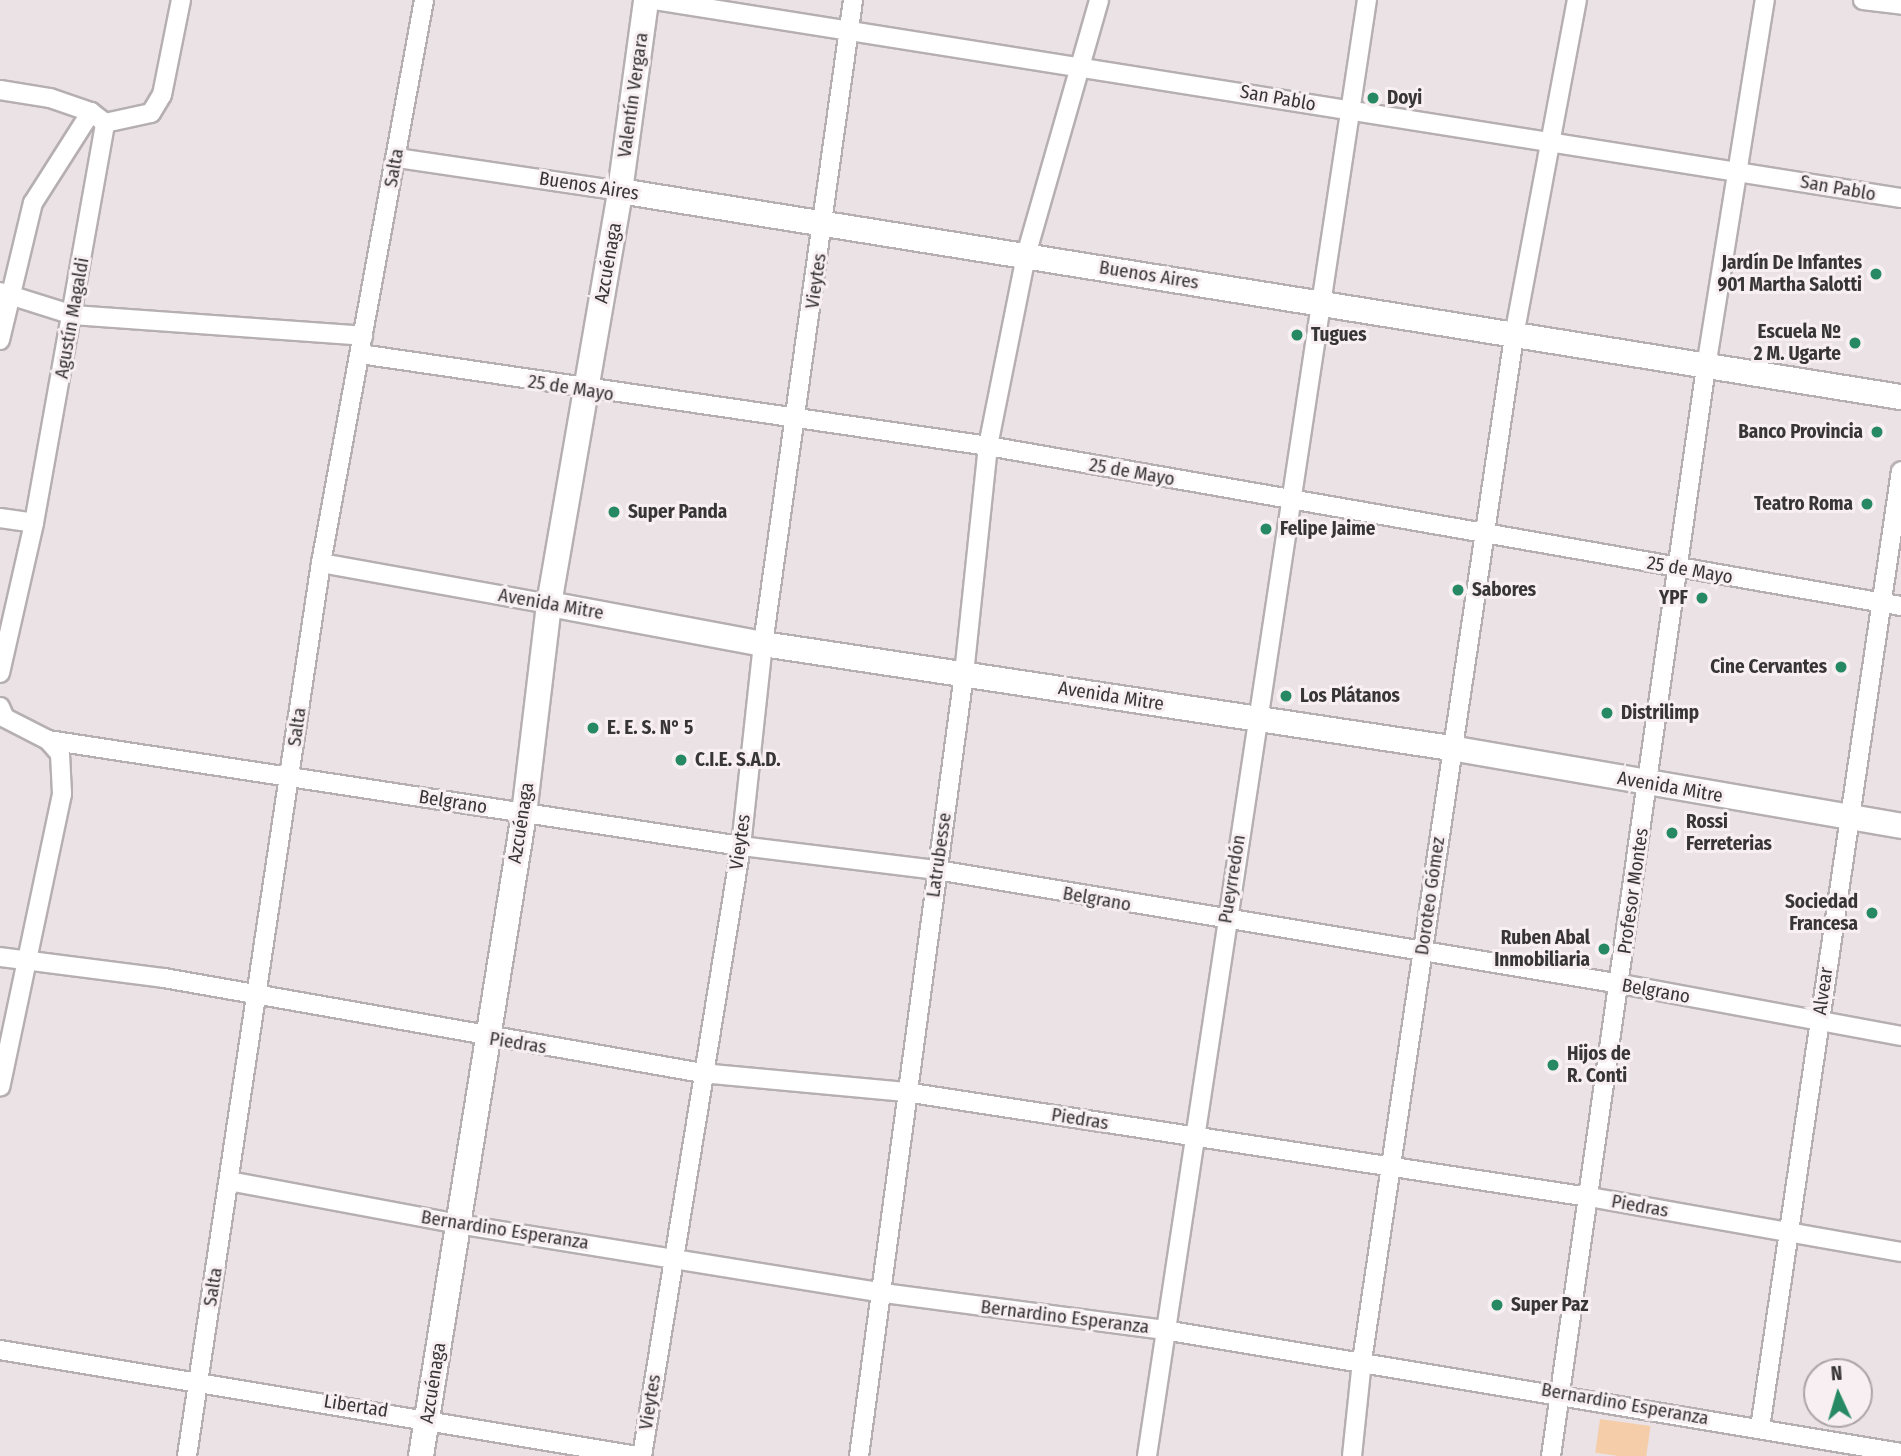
<!DOCTYPE html>
<meta charset="utf-8">
<style>
body{margin:0}
#map{position:relative;width:1901px;height:1456px;overflow:hidden;background:#eae2e5;font-family:"Fira Sans Condensed",sans-serif}
div>[style]{position:absolute}
.green>*{inset:0;background:#f5cda9;transform-origin:0 0}
.roads{filter:drop-shadow(2px 0 #b6afb1) drop-shadow(-2px 0 #b6afb1) drop-shadow(0 2px #b6afb1) drop-shadow(0 -2px #b6afb1)}
.street>*{height:18px;margin:-9px;padding:0 9px;transform-origin:9px;border-radius:9px;background:#fff}
.secondary>*{height:24px;margin:-12px;padding:0 12px;transform-origin:12px;border-radius:12px;background:#fff}
.dots>*{width:19px;height:19px;translate:-50% -50%;box-sizing:border-box;border:4px solid #f7eff2;border-radius:50%}
span{translate:-50% -50%;white-space:nowrap;text-align:center;line-height:1.15;-webkit-text-stroke:6px #f7eff2;paint-order:stroke}
.street-label{font-size:19px;color:#383536}
.poi-label{font-size:19px;color:#383536;font-weight:700}
.left{translate:0 -50%;text-align:left}
.right{translate:-100% -50%;text-align:right}
.north{position:absolute;left:1803px;top:1358px;width:70px;height:70px;box-sizing:border-box;background:#f7eff2;border:2px solid #aba5a7;border-radius:50%;rotate:356deg;font-size:19px;font-weight:700;line-height:28px;text-align:center;color:#383536}
.north::after{content:'';display:block;margin:auto;width:24px;height:32px;background:#268963;clip-path:polygon(50% 0,100% 100%,50% 72%,0 100%)}
</style>
<div id="map">
<div class="green">
<div style="left:1600px;top:1419px;width:51px;height:34px;rotate:8deg"></div>
</div>
<div class="roads">
<div class="street">
<div style="left:655px;top:0;width:1262px;rotate:9.03deg"></div>
<div style="left:1863px;top:0;width:38px;rotate:7deg"></div>
<div style="left:0;top:90px;width:51px;rotate:9.1deg"></div>
<div style="left:50px;top:98px;width:43px;rotate:18.9deg"></div>
<div style="left:397px;top:158px;width:225px;rotate:8.4deg"></div>
<div style="left:0;top:292px;width:77px;rotate:17.5deg"></div>
<div style="left:73px;top:315px;width:291px;rotate:4.1deg"></div>
<div style="left:0;top:340px;width:141px;rotate:-76.5deg"></div>
<div style="left:33px;top:203px;width:108px;rotate:-57.5deg"></div>
<div style="left:91px;top:112px;width:18px;rotate:38deg"></div>
<div style="left:360px;top:354px;width:635px;rotate:8.33deg"></div>
<div style="left:988px;top:446px;width:927px;rotate:9.94deg"></div>
<div style="left:0;top:518px;width:34px;rotate:8deg"></div>
<div style="left:321px;top:563px;width:232px;rotate:10.2deg"></div>
<div style="left:0;top:673px;width:154px;rotate:-77.2deg"></div>
<div style="left:34px;top:523px;width:406px;rotate:-79.9deg"></div>
<div style="left:105px;top:123px;width:47px;rotate:-12.3deg"></div>
<div style="left:151px;top:113px;width:21px;rotate:-59deg"></div>
<div style="left:162px;top:95px;width:97px;rotate:-78.7deg"></div>
<div style="left:0;top:707px;width:12px;rotate:66deg"></div>
<div style="left:5px;top:718px;width:48px;rotate:27.1deg"></div>
<div style="left:48px;top:740px;width:18px;rotate:49deg"></div>
<div style="left:60px;top:754px;width:40px;rotate:87.1deg"></div>
<div style="left:62px;top:794px;width:299px;rotate:101.9deg"></div>
<div style="left:48px;top:740px;width:701px;rotate:8.7deg"></div>
<div style="left:741px;top:846px;width:197px;rotate:7deg"></div>
<div style="left:937px;top:870px;width:693px;rotate:9.46deg"></div>
<div style="left:1621px;top:984px;width:285px;rotate:10.5deg"></div>
<div style="left:0;top:957px;width:165px;rotate:7.3deg"></div>
<div style="left:164px;top:978px;width:546px;rotate:10.01deg"></div>
<div style="left:702px;top:1073px;width:204px;rotate:5.3deg"></div>
<div style="left:905px;top:1092px;width:692px;rotate:8.73deg"></div>
<div style="left:1589px;top:1197px;width:317px;rotate:10deg"></div>
<div style="left:229px;top:1181px;width:233px;rotate:10.6deg"></div>
<div style="left:458px;top:1224px;width:432px;rotate:9.2deg"></div>
<div style="left:884px;top:1293px;width:282px;rotate:7.5deg"></div>
<div style="left:1164px;top:1330px;width:747px;rotate:9.47deg"></div>
<div style="left:0;top:1350px;width:646px;rotate:9.45deg"></div>
<div style="left:1760px;top:1428px;width:967px;rotate:-81.62deg"></div>
<div style="left:187px;top:1456px;width:903px;rotate:-81.47deg"></div>
<div style="left:321px;top:563px;width:572px;rotate:-79.63deg"></div>
<div style="left:642px;top:1456px;width:618px;rotate:-80.78deg"></div>
<div style="left:741px;top:846px;width:203px;rotate:-83.8deg"></div>
<div style="left:763px;top:644px;width:650px;rotate:-82.04deg"></div>
<div style="left:859px;top:1456px;width:789px;rotate:-82.35deg"></div>
<div style="left:964px;top:674px;width:229px;rotate:-84deg"></div>
<div style="left:988px;top:446px;width:195px;rotate:-78.7deg"></div>
<div style="left:1026px;top:255px;width:265px;rotate:-74deg"></div>
<div style="left:1147px;top:1456px;width:1473px;rotate:-81.41deg"></div>
<div style="left:1352px;top:1456px;width:96px;rotate:-84deg"></div>
<div style="left:1362px;top:1361px;width:1036px;rotate:-81.56deg"></div>
<div style="left:1514px;top:336px;width:342px;rotate:-79.4deg"></div>
<div style="left:1551px;top:1456px;width:1100px;rotate:-81.9deg"></div>
<div style="left:1706px;top:367px;width:372px;rotate:-80.9deg"></div>
</div>
<div class="secondary">
<div style="left:620px;top:191px;width:1297px;rotate:9.14deg"></div>
<div style="left:549px;top:604px;width:218px;rotate:10.6deg"></div>
<div style="left:763px;top:644px;width:696px;rotate:8.6deg"></div>
<div style="left:1451px;top:748px;width:457px;rotate:9.8deg"></div>
<div style="left:421px;top:1456px;width:650px;rotate:-80.89deg"></div>
<div style="left:524px;top:814px;width:211px;rotate:-83.2deg"></div>
<div style="left:549px;top:604px;width:419px;rotate:-80.2deg"></div>
<div style="left:620px;top:191px;width:193px;rotate:-82.2deg"></div>
</div>
</div>
<div class="dots">
<div style="left:1373px;top:98px;background:#268963"></div>
<div style="left:1876px;top:274px;background:#268963"></div>
<div style="left:1297px;top:335px;background:#268963"></div>
<div style="left:1855px;top:343px;background:#268963"></div>
<div style="left:1877px;top:432px;background:#268963"></div>
<div style="left:1867px;top:504px;background:#268963"></div>
<div style="left:614px;top:512px;background:#268963"></div>
<div style="left:1266px;top:529px;background:#268963"></div>
<div style="left:1458px;top:590px;background:#268963"></div>
<div style="left:1702px;top:598px;background:#268963"></div>
<div style="left:1841px;top:667px;background:#268963"></div>
<div style="left:1286px;top:696px;background:#268963"></div>
<div style="left:1607px;top:713px;background:#268963"></div>
<div style="left:593px;top:728px;background:#268963"></div>
<div style="left:681px;top:760px;background:#268963"></div>
<div style="left:1672px;top:833px;background:#268963"></div>
<div style="left:1872px;top:913px;background:#268963"></div>
<div style="left:1604px;top:949px;background:#268963"></div>
<div style="left:1553px;top:1065px;background:#268963"></div>
<div style="left:1497px;top:1305px;background:#268963"></div>
</div>
<div class="street-label">
<span style="left:633px;top:95px;rotate:-82deg">Valentín Vergara</span>
<span style="left:1278px;top:98px;rotate:10deg">San Pablo</span>
<span style="left:394px;top:168px;rotate:-80deg">Salta</span>
<span style="left:589px;top:186px;rotate:9deg">Buenos Aires</span>
<span style="left:1838px;top:188px;rotate:10deg">San Pablo</span>
<span style="left:608px;top:263px;rotate:-80deg">Azcuénaga</span>
<span style="left:1149px;top:275px;rotate:9deg">Buenos Aires</span>
<span style="left:816px;top:281px;rotate:-82deg">Vieytes</span>
<span style="left:72px;top:318px;rotate:-80deg">Agustín Magaldi</span>
<span style="left:571px;top:388px;rotate:9deg">25 de Mayo</span>
<span style="left:1132px;top:472px;rotate:10deg">25 de Mayo</span>
<span style="left:1690px;top:570px;rotate:10deg">25 de Mayo</span>
<span style="left:551px;top:604px;rotate:10deg">Avenida Mitre</span>
<span style="left:1111px;top:696px;rotate:9deg">Avenida Mitre</span>
<span style="left:297px;top:727px;rotate:-82deg">Salta</span>
<span style="left:1670px;top:787px;rotate:10deg">Avenida Mitre</span>
<span style="left:453px;top:802px;rotate:9deg">Belgrano</span>
<span style="left:521px;top:823px;rotate:-81deg">Azcuénaga</span>
<span style="left:740px;top:842px;rotate:-82deg">Vieytes</span>
<span style="left:939px;top:855px;rotate:-82deg">Latrubesse</span>
<span style="left:1232px;top:879px;rotate:-81deg">Pueyrredón</span>
<span style="left:1633px;top:891px;rotate:-82deg">Profesor Montes</span>
<span style="left:1430px;top:896px;rotate:-82deg">Doroteo Gómez</span>
<span style="left:1097px;top:899px;rotate:10deg">Belgrano</span>
<span style="left:1656px;top:991px;rotate:10deg">Belgrano</span>
<span style="left:1823px;top:991px;rotate:-82deg">Alvear</span>
<span style="left:518px;top:1043px;rotate:9deg">Piedras</span>
<span style="left:1080px;top:1119px;rotate:9deg">Piedras</span>
<span style="left:1640px;top:1206px;rotate:10deg">Piedras</span>
<span style="left:505px;top:1230px;rotate:9deg">Bernardino Esperanza</span>
<span style="left:213px;top:1287px;rotate:-81deg">Salta</span>
<span style="left:1065px;top:1317px;rotate:7deg">Bernardino Esperanza</span>
<span style="left:433px;top:1383px;rotate:-81deg">Azcuénaga</span>
<span style="left:650px;top:1402px;rotate:-81deg">Vieytes</span>
<span style="left:1625px;top:1404px;rotate:10deg">Bernardino Esperanza</span>
<span style="left:356px;top:1406px;rotate:9deg">Libertad</span>
</div>
<div class="poi-label">
<span class="left" style="left:1387px;top:98px">Doyi</span>
<span class="right" style="left:1862px;top:274px">Jardín De Infantes<br>901 Martha Salotti</span>
<span class="right" style="left:1841px;top:343px">Escuela Nº<br>2 M. Ugarte</span>
<span class="left" style="left:1311px;top:335px">Tugues</span>
<span class="right" style="left:1863px;top:432px">Banco Provincia</span>
<span class="right" style="left:1853px;top:504px">Teatro Roma</span>
<span class="left" style="left:628px;top:512px">Super Panda</span>
<span class="left" style="left:1280px;top:529px">Felipe Jaime</span>
<span class="left" style="left:1472px;top:590px">Sabores</span>
<span class="right" style="left:1688px;top:598px">YPF</span>
<span class="right" style="left:1827px;top:667px">Cine Cervantes</span>
<span class="left" style="left:1300px;top:696px">Los Plátanos</span>
<span class="left" style="left:1621px;top:713px">Distrilimp</span>
<span class="left" style="left:607px;top:728px">E. E. S. N° 5</span>
<span class="left" style="left:695px;top:760px">C.I.E. S.A.D.</span>
<span class="left" style="left:1686px;top:833px">Rossi<br>Ferreterias</span>
<span class="right" style="left:1858px;top:913px">Sociedad<br>Francesa</span>
<span class="right" style="left:1590px;top:949px">Ruben Abal<br>Inmobiliaria</span>
<span class="left" style="left:1567px;top:1065px">Hijos de<br>R. Conti</span>
<span class="left" style="left:1511px;top:1305px">Super Paz</span>
</div>
<div class="north">N</div>
</div>
